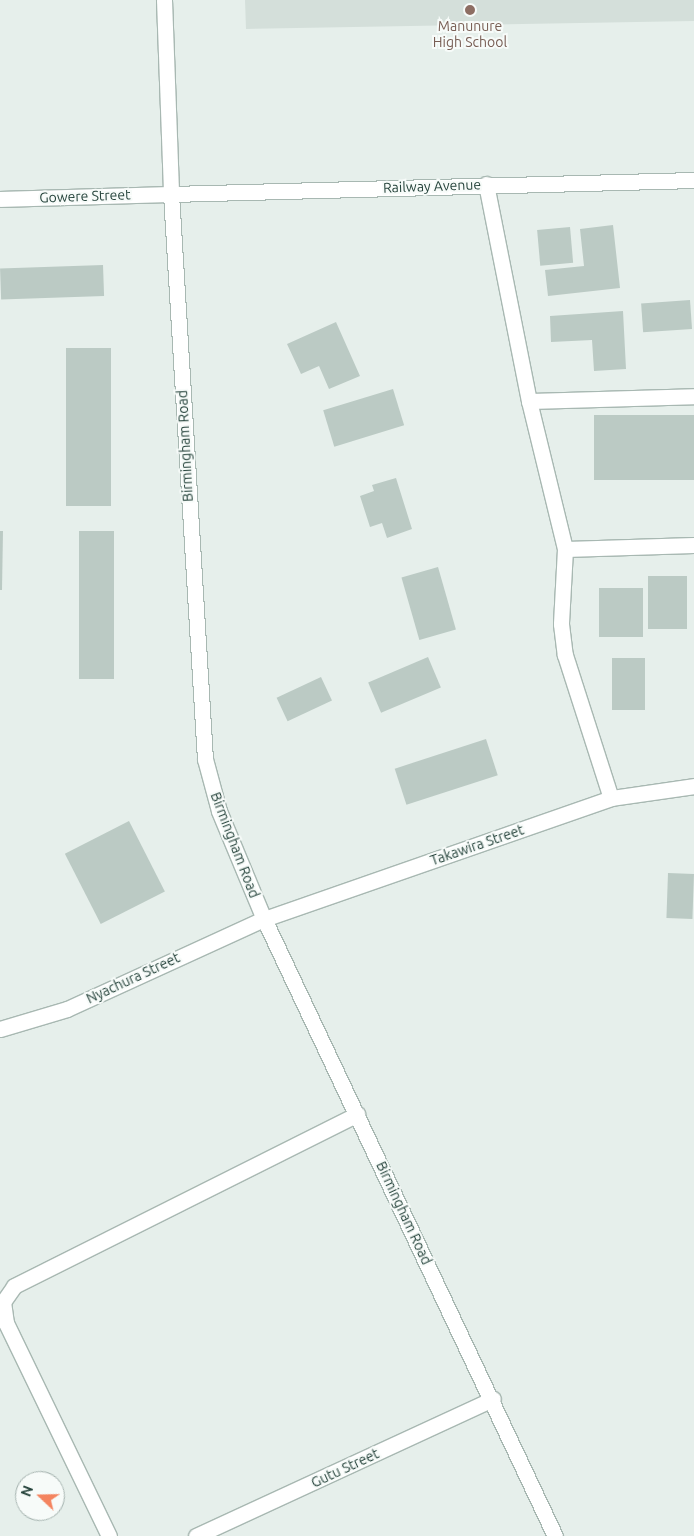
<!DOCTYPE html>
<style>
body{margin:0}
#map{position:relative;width:694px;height:1536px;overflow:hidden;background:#e6efeb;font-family:Ubuntu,sans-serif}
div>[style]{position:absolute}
.built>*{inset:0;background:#d4dfda}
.building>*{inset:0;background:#bbcac4;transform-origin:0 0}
.roads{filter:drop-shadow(1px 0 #a8b8b2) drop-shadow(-1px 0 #a8b8b2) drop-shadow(0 1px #a8b8b2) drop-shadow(0 -1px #a8b8b2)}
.street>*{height:15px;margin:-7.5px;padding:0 7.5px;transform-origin:7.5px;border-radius:7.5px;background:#fff}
.secondary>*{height:15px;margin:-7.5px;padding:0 7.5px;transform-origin:7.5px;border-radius:7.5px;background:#fff}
.dots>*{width:14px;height:14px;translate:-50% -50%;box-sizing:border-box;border:2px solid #f7fbf9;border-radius:50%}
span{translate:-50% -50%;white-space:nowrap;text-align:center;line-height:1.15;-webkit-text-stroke:4px #f7fbf9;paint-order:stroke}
.education-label{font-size:14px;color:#785e54}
.street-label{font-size:14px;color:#24423a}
.north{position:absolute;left:15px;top:1471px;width:50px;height:50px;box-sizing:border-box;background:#f7fbf9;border:1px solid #a3b1ad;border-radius:50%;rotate:291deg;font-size:14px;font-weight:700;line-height:20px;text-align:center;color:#24423a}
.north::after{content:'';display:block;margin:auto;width:18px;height:22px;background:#f4845f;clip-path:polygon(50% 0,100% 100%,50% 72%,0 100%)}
</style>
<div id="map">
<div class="built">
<div style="clip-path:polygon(245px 0,694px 0,694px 21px,246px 29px)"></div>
</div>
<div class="building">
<div style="clip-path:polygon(613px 225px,620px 288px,548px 296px,545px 270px,584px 266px,580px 229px)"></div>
<div style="left:570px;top:227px;width:36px;height:33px;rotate:85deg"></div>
<div style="left:103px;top:265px;width:31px;height:103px;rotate:88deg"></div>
<div style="left:690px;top:300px;width:29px;height:49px;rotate:86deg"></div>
<div style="clip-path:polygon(623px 311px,626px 369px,594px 371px,592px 340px,551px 342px,550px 316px)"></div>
<div style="clip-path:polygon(336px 322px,360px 376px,329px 389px,319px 366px,301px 374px,287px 344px)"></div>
<div style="left:66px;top:348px;width:45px;height:158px"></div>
<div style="left:393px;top:389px;width:38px;height:73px;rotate:73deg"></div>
<div style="left:694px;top:415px;width:65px;height:100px;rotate:90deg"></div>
<div style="clip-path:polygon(396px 478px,412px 529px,387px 538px,382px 523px,370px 527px,360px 496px,374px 491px,372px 485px)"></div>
<div style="clip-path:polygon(0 531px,3px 531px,2px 590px,0 590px)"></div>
<div style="left:79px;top:531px;width:35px;height:148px"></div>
<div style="left:438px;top:567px;width:65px;height:38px;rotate:74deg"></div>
<div style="left:648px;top:576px;width:39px;height:53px"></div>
<div style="left:643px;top:588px;width:49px;height:44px;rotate:90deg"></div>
<div style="left:428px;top:657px;width:33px;height:65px;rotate:67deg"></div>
<div style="left:612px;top:658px;width:33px;height:52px"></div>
<div style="left:321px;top:677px;width:26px;height:49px;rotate:65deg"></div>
<div style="left:486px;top:739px;width:38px;height:96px;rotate:72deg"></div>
<div style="left:129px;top:821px;width:79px;height:72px;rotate:63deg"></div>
<div style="left:668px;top:873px;width:26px;height:45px;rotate:2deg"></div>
</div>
<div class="roads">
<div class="street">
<div style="left:486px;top:184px;width:221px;rotate:78.8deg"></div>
<div style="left:529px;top:401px;width:152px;rotate:76.3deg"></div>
<div style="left:565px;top:549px;width:75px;rotate:93.1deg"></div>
<div style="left:561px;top:624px;width:31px;rotate:83deg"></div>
<div style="left:565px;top:655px;width:150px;rotate:72.2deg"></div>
<div style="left:0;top:199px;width:171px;rotate:-1.7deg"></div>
<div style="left:529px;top:401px;width:165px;rotate:-1.7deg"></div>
<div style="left:565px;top:549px;width:129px;rotate:-1.8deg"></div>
<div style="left:0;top:1029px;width:70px;rotate:-16.6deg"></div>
<div style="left:67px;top:1009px;width:217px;rotate:-24.6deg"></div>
<div style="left:264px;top:919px;width:367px;rotate:-19.2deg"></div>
<div style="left:611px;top:798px;width:84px;rotate:-8.2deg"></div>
<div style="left:109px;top:1536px;width:237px;rotate:-115.8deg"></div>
<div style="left:6px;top:1323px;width:21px;rotate:-98deg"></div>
<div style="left:3px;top:1302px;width:19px;rotate:-55deg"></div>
<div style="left:14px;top:1286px;width:384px;rotate:-26.6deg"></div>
<div style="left:196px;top:1536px;width:327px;rotate:-24.8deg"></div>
</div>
<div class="secondary">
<div style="left:164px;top:0;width:194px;rotate:87.9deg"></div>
<div style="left:171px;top:194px;width:566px;rotate:86.56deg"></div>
<div style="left:205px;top:759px;width:54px;rotate:74.9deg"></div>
<div style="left:219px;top:811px;width:117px;rotate:67.4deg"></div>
<div style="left:264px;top:919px;width:682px;rotate:64.75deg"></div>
<div style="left:171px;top:194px;width:523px;rotate:-1.53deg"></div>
</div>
</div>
<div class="dots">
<div style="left:470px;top:10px;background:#8d6e63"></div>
</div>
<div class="education-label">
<span style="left:470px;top:34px">Manunure<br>High School</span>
</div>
<div class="street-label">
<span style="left:432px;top:186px;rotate:-2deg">Railway Avenue</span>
<span style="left:85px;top:196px;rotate:-2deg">Gowere Street</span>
<span style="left:185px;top:446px;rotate:-93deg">Birmingham Road</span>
<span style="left:235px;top:845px;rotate:69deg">Birmingham Road</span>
<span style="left:477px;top:845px;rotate:-19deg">Takawira Street</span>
<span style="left:133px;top:978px;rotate:-25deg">Nyachura Street</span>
<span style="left:404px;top:1213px;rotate:65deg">Birmingham Road</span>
<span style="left:345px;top:1468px;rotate:-25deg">Gutu Street</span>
</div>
<div class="north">N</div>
</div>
